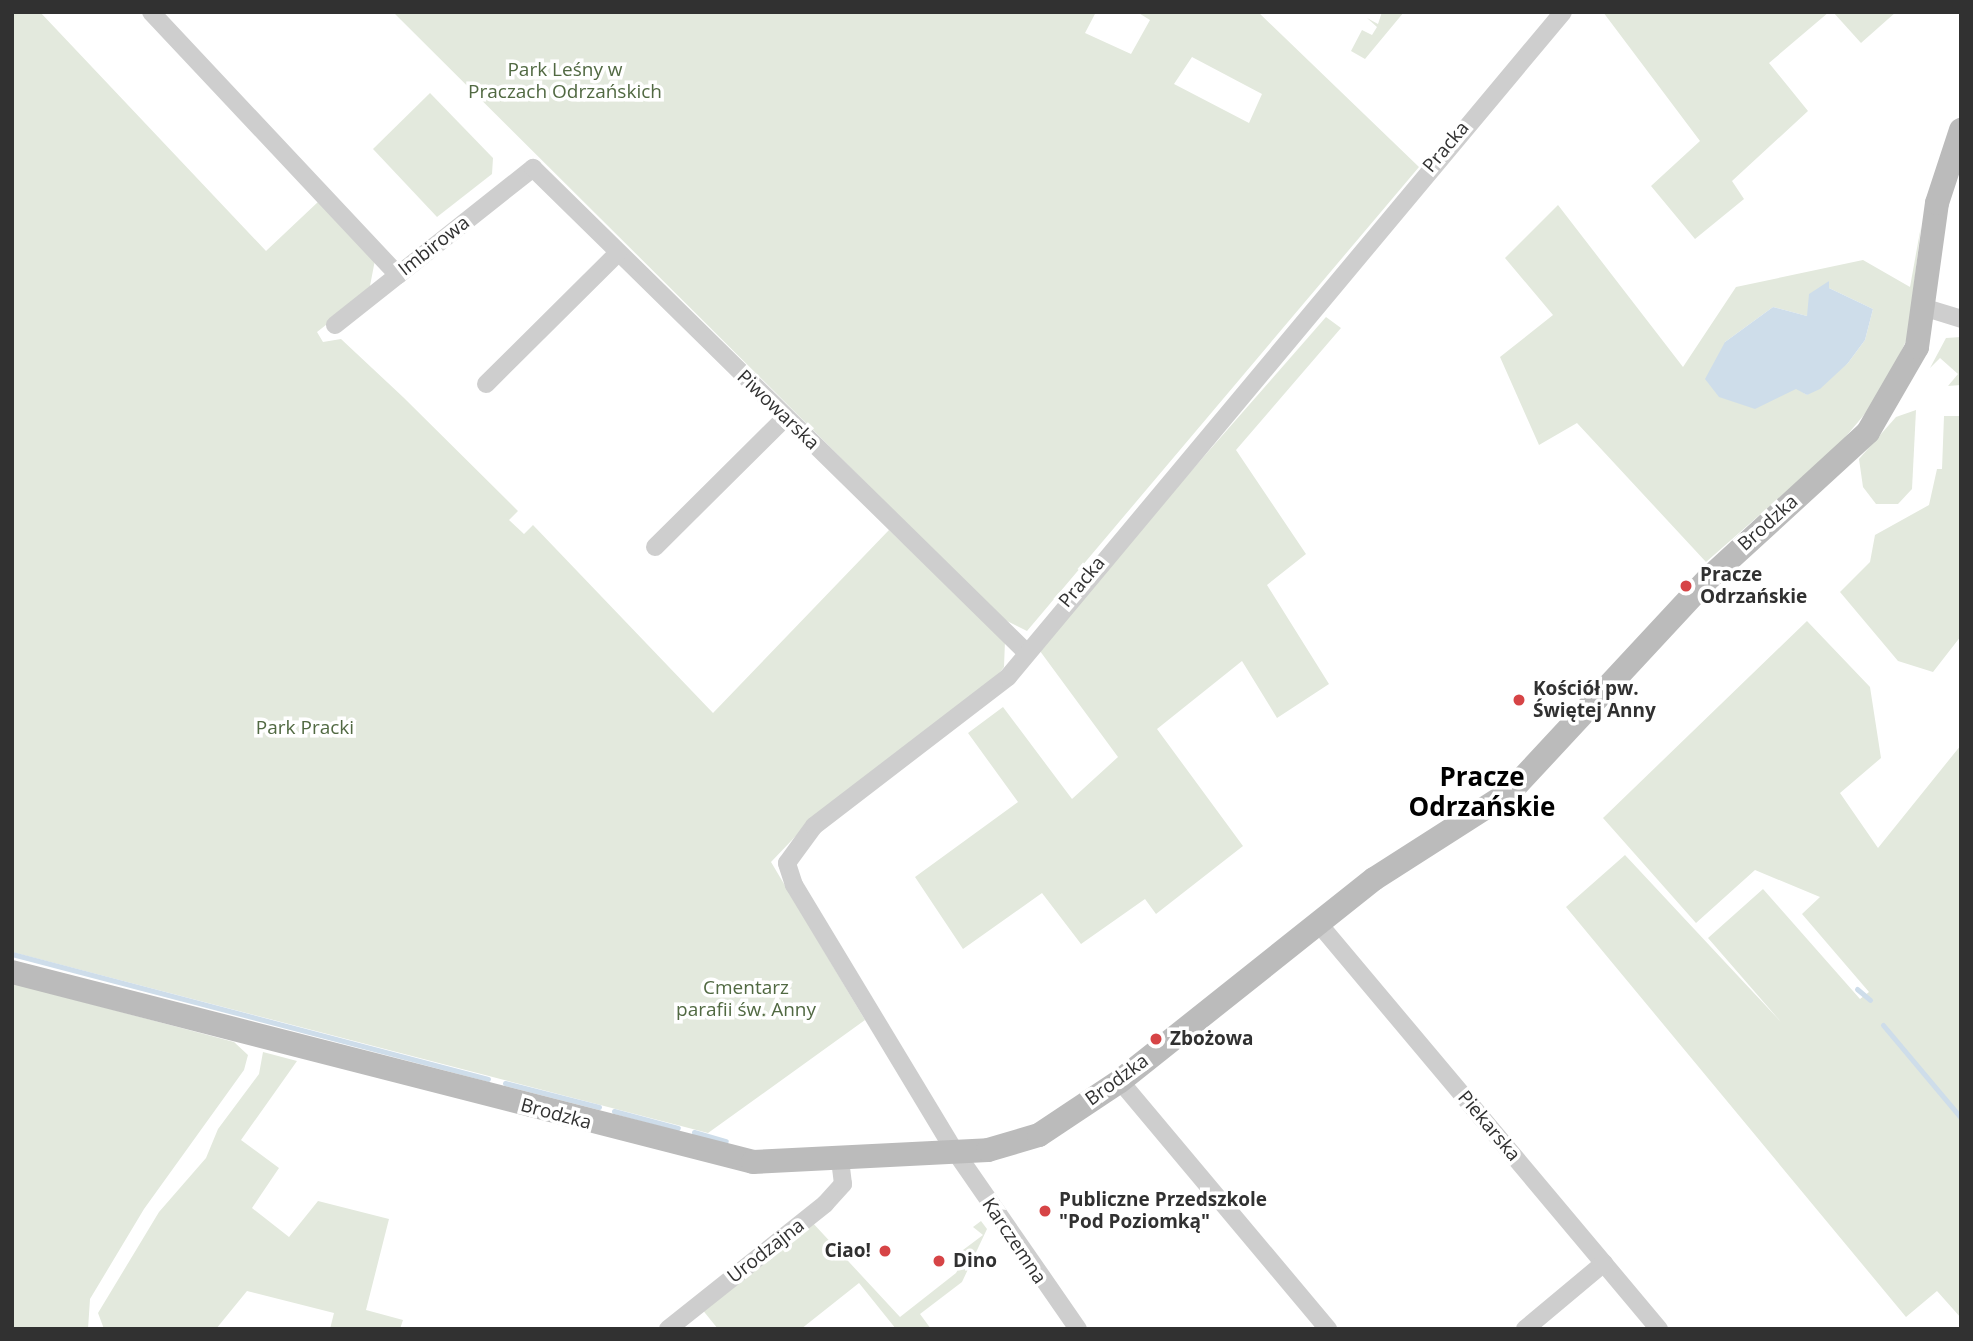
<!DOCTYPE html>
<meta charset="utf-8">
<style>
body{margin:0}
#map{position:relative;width:1973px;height:1341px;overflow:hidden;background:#fff;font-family:"Open Sans",sans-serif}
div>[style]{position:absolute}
.green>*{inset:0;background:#e3e9dd}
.water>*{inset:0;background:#ceddea}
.stream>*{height:5px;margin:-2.5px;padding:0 2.5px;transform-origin:2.5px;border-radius:2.5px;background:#ceddea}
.street>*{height:18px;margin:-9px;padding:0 9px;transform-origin:9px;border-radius:9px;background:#cecece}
.secondary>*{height:24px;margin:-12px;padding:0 12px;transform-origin:12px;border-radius:12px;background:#bbb}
.dots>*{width:19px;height:19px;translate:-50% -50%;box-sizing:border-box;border:4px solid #fff;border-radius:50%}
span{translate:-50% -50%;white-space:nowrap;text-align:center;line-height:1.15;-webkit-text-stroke:7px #fff;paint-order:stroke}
.park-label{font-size:19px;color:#516942}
.street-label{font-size:19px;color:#313131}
.poi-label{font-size:19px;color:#313131;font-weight:700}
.left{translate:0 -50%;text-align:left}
.right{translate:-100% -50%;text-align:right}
.district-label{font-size:26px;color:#000;font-weight:700}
.frame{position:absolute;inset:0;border:14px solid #313131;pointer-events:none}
</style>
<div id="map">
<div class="green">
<div style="clip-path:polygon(12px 12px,40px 12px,266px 251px,319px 201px,375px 260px,369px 291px,317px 332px,323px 342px,341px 339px,403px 397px,518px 511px,509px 520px,524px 534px,533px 525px,713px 713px,889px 530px,1005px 641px,1004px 667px,994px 680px,813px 818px,771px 862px,865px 1020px,708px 1133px,12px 952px)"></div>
<div style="clip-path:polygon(evenodd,393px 12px,1096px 12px,1085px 33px,1131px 54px,1150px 20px,1137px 12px,1258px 12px,1419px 167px,1027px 631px,1003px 619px,393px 12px,1192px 57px,1262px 94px,1249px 123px,1174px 84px,1192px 57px)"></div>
<div style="clip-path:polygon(1382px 12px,1404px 12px,1365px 59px,1351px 51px,1362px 30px,1372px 35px,1377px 27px,1367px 18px,1378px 24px)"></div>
<div style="clip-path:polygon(1603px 12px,1829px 12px,1769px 63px,1808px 111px,1732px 181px,1744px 199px,1695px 239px,1651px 186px,1700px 141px)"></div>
<div style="clip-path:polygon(1833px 12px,1896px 12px,1861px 43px)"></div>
<div style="clip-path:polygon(430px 93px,493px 158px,492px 174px,437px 217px,373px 149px)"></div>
<div style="clip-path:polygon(evenodd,1558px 205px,1683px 367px,1736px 287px,1863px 260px,1910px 287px,1921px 226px,1908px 337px,1879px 397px,1837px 447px,1706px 562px,1577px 423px,1539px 445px,1500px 357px,1553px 315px,1505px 258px,1558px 205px,1829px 281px,1829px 288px,1873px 309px,1865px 340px,1848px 363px,1807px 395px,1725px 342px,1773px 307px,1807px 316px,1829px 281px)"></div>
<div style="clip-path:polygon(1326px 317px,1341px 328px,1236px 450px,1306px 554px,1267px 585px,1329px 684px,1277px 718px,1242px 661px,1157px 729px,1243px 846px,1156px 914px,1145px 899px,1081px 944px,1042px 893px,963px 949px,915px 877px,1018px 802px,968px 733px,1003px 707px,1072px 799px,1118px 757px,1037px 647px)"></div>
<div style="clip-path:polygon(1961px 337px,1961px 385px,1948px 386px,1958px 374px,1940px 358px,1930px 368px,1946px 338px)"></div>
<div style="clip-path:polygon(1916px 410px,1912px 489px,1898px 504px,1876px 504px,1863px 487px,1859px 459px,1896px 417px)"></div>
<div style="clip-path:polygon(1944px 416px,1961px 416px,1961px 636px,1933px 672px,1898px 661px,1840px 592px,1870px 562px,1875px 535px,1929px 505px,1937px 469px,1942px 469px)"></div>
<div style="clip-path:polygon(1807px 621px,1870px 687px,1881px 758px,1840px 793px,1878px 848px,1961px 745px,1961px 1318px,1937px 1291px,1906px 1317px,1566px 907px,1625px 855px,1781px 1022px,1708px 938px,1763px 889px,1860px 999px,1869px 992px,1802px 914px,1820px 897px,1755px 870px,1696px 923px,1603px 818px)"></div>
<div style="clip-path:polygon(12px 983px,234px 1042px,248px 1055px,244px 1070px,144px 1209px,90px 1299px,88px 1329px,12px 1329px)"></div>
<div style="clip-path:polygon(263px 1052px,297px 1061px,241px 1140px,279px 1168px,252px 1208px,289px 1237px,318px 1201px,389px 1219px,366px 1310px,403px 1320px,400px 1329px,330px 1329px,334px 1313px,247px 1291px,216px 1329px,104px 1329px,98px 1313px,159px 1212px,206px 1158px,218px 1129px,259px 1074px)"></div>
<div style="clip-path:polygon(811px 1221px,900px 1317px,956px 1273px,964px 1259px,959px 1253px,983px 1235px,973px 1227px,981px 1221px,987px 1229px,962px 1282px,920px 1314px,931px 1329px,896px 1329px,859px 1283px,801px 1329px,718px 1329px,701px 1308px)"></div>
</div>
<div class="water">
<div style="clip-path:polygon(1829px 281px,1829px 288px,1873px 309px,1865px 340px,1848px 363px,1820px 389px,1807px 395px,1796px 389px,1755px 409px,1719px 397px,1705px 379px,1725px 342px,1773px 307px,1807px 316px,1809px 294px)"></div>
</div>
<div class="stream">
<div style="left:12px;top:954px;width:492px;rotate:14.7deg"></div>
<div style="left:1857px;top:989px;width:17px;rotate:40deg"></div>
<div style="left:1883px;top:1025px;width:121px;rotate:50deg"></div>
<div style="left:505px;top:1083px;width:97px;rotate:14.3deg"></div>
<div style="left:614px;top:1111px;width:66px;rotate:14.9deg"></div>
<div style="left:694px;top:1132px;width:33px;rotate:16deg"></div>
</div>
<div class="street">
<div style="left:151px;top:12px;width:361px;rotate:46.8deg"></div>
<div style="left:1926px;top:308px;width:37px;rotate:17deg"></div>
<div style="left:335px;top:325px;width:253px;rotate:-38.4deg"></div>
<div style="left:533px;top:168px;width:689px;rotate:44.47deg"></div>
<div style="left:486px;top:384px;width:186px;rotate:-44.8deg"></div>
<div style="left:655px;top:547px;width:183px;rotate:-44.8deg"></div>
<div style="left:1319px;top:924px;width:529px;rotate:49.99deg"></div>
<div style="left:1120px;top:1081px;width:324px;rotate:50deg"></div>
<div style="left:668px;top:1329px;width:201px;rotate:-38.5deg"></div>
<div style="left:825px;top:1204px;width:27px;rotate:-48deg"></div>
<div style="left:843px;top:1184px;width:23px;rotate:-97deg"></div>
<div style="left:1078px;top:1329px;width:218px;rotate:-124.7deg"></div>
<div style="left:954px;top:1150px;width:310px;rotate:-121.1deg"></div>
<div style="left:794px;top:885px;width:23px;rotate:-108deg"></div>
<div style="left:787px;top:863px;width:46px;rotate:-53.9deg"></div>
<div style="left:814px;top:826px;width:245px;rotate:-37.5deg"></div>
<div style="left:1008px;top:677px;width:866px;rotate:-50.15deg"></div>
<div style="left:1525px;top:1329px;width:103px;rotate:-39.9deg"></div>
</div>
<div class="secondary">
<div style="left:12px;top:972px;width:765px;rotate:14.38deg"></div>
<div style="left:753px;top:1162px;width:235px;rotate:-2.9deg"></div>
<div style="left:988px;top:1150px;width:53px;rotate:-16.4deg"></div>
<div style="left:1039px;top:1135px;width:97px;rotate:-33.7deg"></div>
<div style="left:1120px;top:1081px;width:325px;rotate:-38.5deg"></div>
<div style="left:1374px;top:879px;width:161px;rotate:-32.6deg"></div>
<div style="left:1510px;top:792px;width:294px;rotate:-47.1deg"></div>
<div style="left:1710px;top:577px;width:214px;rotate:-42.5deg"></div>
<div style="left:1868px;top:432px;width:98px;rotate:-60deg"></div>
<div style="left:1917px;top:347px;width:145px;rotate:-82.1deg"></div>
<div style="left:1937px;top:203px;width:77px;rotate:-71.8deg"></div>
</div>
<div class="dots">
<div style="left:1686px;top:586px;background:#d64446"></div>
<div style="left:1519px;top:700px;background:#d64446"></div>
<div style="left:1156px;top:1039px;background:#d64446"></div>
<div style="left:1045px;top:1211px;background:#d64446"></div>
<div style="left:885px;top:1251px;background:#d64446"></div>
<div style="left:939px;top:1261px;background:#d64446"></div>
</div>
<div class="park-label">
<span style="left:565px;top:81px">Park Leśny w<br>Praczach Odrzańskich</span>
<span style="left:305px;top:728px">Park Pracki</span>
<span style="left:746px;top:999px">Cmentarz<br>parafii św. Anny</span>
</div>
<div class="street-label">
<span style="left:1446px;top:147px;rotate:-50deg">Pracka</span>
<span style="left:434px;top:246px;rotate:-38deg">Imbirowa</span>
<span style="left:778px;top:410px;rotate:44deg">Piwowarska</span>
<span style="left:1768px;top:523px;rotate:-42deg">Brodzka</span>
<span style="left:1082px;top:582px;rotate:-50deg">Pracka</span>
<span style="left:1117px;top:1080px;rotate:-36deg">Brodzka</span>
<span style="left:556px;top:1114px;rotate:15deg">Brodzka</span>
<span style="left:1489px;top:1126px;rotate:50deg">Piekarska</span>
<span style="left:1014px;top:1241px;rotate:56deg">Karczemna</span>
<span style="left:766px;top:1251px;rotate:-38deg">Urodzajna</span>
</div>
<div class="poi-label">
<span class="left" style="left:1700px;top:586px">Pracze<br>Odrzańskie</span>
<span class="left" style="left:1533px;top:700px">Kościół pw.<br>Świętej Anny</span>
<span class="left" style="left:1170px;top:1039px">Zbożowa</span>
<span class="left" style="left:1059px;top:1211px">Publiczne Przedszkole<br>"Pod Poziomką"</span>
<span class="right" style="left:871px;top:1251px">Ciao!</span>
<span class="left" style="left:953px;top:1261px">Dino</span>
</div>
<div class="district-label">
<span style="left:1482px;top:792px">Pracze<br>Odrzańskie</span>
</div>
<div class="frame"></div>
</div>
